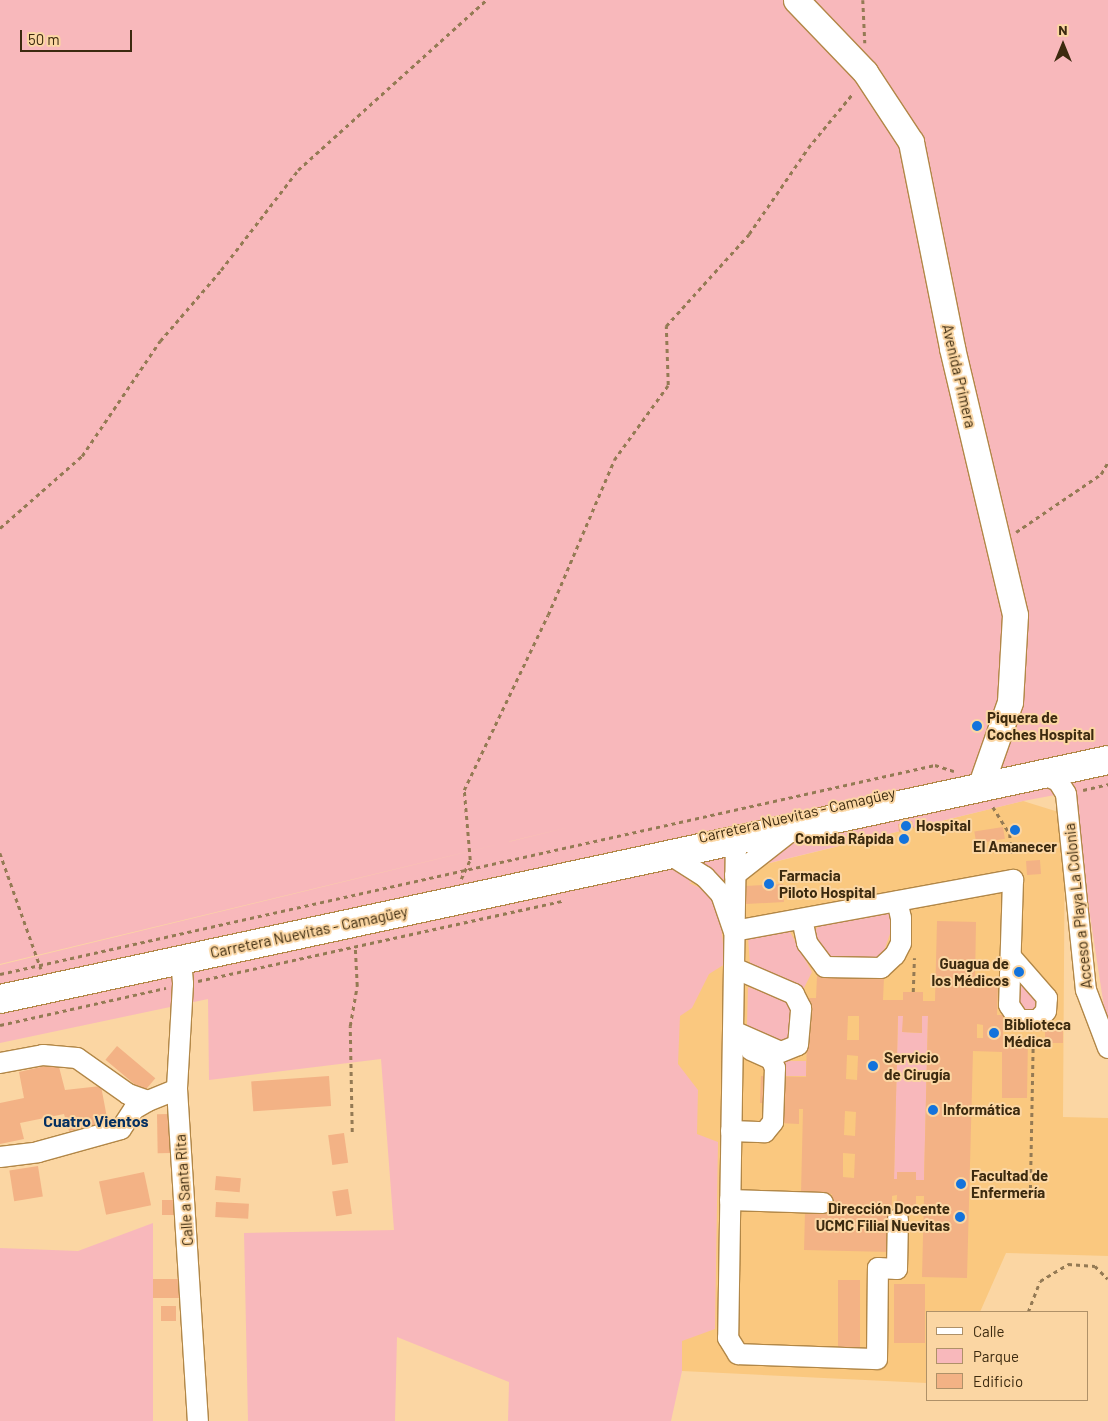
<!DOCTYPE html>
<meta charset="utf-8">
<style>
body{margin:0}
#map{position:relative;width:1108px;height:1421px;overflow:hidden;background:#fbd6a3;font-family:Barlow,sans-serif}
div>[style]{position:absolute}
.built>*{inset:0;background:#fac87f}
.green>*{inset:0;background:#f8b8bb;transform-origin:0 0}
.building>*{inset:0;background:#f3b285;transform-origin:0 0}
.path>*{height:2.5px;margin-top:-1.25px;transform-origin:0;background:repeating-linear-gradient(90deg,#947a54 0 4px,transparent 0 8px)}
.roads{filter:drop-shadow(1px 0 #b28747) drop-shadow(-1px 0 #b28747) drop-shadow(0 1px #b28747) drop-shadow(0 -1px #b28747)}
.minor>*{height:20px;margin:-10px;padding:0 10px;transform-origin:10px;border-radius:10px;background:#fff}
.major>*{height:25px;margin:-12.5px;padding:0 12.5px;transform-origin:12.5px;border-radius:12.5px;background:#fff}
.highway>*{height:28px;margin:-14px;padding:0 14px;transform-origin:14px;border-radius:14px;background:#fff}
.dots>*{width:14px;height:14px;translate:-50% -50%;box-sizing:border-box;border:2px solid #fbd6a3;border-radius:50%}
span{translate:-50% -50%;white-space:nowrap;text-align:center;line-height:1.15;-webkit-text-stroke:4px #fbd6a3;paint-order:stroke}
.street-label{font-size:15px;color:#3c2a0f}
.poi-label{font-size:15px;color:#3c2a0f;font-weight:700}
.left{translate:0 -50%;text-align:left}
.right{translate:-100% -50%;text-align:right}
.neighbourhood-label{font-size:16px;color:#032f61;font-weight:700}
.legend{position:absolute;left:926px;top:1311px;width:162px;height:90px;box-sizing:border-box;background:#fbd6a3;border:1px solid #af9168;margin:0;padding:6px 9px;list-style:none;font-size:15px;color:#3c2a0f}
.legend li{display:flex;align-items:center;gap:10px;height:25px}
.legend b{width:25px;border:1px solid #af9168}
.north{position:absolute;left:1038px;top:20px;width:50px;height:50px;-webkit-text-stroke:4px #fbd6a3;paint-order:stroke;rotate:0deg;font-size:14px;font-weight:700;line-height:20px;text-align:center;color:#3c2a0f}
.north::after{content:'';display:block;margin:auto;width:18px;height:22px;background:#3c2a0f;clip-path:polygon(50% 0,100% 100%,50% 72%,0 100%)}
.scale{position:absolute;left:20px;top:30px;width:112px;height:22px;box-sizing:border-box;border:2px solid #3c2a0f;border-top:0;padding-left:6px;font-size:15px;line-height:18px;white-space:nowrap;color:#3c2a0f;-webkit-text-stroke:4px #fbd6a3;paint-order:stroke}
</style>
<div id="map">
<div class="built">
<div style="clip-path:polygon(1023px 801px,1065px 814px,1063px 1117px,1108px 1118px,1108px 1256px,1006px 1253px,980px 1312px,927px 1312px,927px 1383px,682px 1371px,682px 1341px,626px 1070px,688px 883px)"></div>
</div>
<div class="green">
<div style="clip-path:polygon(0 0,1108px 0,1108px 1033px,1071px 792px,1023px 801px,724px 874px,724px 880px,717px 876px,689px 883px,705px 890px,714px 902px,721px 924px,725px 964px,709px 974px,692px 1008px,680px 1016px,678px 1064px,698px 1090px,697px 1134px,718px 1142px,715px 1329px,682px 1341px,682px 1371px,671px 1421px,508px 1421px,509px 1382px,397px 1337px,395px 1421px,248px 1421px,244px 1233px,394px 1230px,381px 1059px,209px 1080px,208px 999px,0 1043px,0 965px,574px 826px,0 964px)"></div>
<div style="clip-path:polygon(889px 911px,891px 931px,884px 951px,877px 960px,834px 959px,816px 944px,814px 932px,820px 924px)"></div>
<div style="clip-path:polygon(790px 932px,812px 972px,803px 990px,750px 965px,748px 937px)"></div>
<div style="clip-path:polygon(1022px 983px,1039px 996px,1037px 1012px,1019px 1011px,1019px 984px)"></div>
<div style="clip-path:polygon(748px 987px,786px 1000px,792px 1009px,791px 1037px,780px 1042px,747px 1025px)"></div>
<div style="clip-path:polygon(898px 1016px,903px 1016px,903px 1032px,922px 1033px,922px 1016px,928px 1016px,924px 1180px,916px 1180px,916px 1172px,897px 1172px,897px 1179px,894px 1179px)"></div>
<div style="left:782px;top:1061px;width:24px;height:15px"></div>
<div style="clip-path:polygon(153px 1223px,153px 1421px,0 1421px,0 1248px,78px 1251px)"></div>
</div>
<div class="building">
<div style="clip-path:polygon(912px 821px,914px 828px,899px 832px,898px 824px)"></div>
<div style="left:1003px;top:827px;width:12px;height:29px;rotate:81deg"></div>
<div style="left:1040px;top:860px;width:14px;height:14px;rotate:86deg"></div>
<div style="left:783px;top:884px;width:18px;height:38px;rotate:87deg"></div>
<div style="clip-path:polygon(evenodd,937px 921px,976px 922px,975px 982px,998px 983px,997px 1015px,1003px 1015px,1003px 1037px,1028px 1038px,1027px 1098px,1002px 1098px,1002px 1052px,973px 1051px,967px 1278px,922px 1277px,924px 1196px,916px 1196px,916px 1214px,896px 1213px,897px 1195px,892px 1196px,891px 1252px,804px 1250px,805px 1211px,832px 1211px,832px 1194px,801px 1193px,803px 1109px,799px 1109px,799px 1124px,779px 1123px,779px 1103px,760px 1103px,761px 1076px,806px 1077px,808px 998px,816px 998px,817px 976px,833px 977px,877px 960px,876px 978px,884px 978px,883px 1000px,903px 1000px,903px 992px,923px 992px,923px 1001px,935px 1001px,937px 921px,848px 1016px,859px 1016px,859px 1040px,847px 1040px,848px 1016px,937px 921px,898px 1016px,903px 1016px,902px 1032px,922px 1033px,922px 1016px,928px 1016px,924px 1180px,916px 1180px,916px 1172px,897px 1172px,897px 1179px,894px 1179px,898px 1016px,937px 921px,977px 1024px,983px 1025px,983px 1038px,977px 1038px,977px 1024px,937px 921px,847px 1055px,858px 1056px,857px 1080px,846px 1079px,847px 1055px,937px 921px,845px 1111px,856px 1112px,855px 1136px,844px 1135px,845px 1111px,937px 921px,843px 1153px,855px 1154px,854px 1178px,843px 1177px,843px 1153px)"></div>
<div style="left:1045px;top:1028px;width:18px;height:15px"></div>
<div style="left:117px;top:1046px;width:50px;height:18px;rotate:40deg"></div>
<div style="clip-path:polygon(58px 1063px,65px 1090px,101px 1086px,108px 1123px,69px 1131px,64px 1114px,20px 1123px,24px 1139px,0 1144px,0 1103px,24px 1098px,19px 1072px)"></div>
<div style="left:329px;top:1076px;width:30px;height:78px;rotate:86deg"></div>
<div style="left:170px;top:1114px;width:39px;height:13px;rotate:89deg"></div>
<div style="left:344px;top:1133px;width:30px;height:16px;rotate:82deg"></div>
<div style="left:38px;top:1166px;width:31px;height:29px;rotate:81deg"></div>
<div style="left:144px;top:1172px;width:34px;height:46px;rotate:78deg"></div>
<div style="left:216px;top:1176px;width:25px;height:14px;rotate:5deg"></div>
<div style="left:348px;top:1189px;width:25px;height:16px;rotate:81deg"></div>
<div style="left:162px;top:1200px;width:15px;height:15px"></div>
<div style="left:216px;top:1202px;width:33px;height:15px;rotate:3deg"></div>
<div style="left:153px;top:1279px;width:26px;height:19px"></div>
<div style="left:838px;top:1280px;width:22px;height:71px"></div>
<div style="left:894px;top:1284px;width:31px;height:59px"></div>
<div style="left:161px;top:1306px;width:15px;height:15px"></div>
</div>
<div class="path">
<div style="left:863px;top:0;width:43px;rotate:87.3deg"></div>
<div style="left:0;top:528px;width:109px;rotate:-41.3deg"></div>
<div style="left:82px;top:456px;width:139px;rotate:-55.9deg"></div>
<div style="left:160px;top:341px;width:94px;rotate:-49.3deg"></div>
<div style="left:221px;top:270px;width:126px;rotate:-52.4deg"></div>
<div style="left:298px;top:170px;width:253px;rotate:-42.1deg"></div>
<div style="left:1016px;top:532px;width:103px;rotate:-34.3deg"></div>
<div style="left:1101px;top:474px;width:14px;rotate:-60deg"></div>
<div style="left:1083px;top:790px;width:26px;rotate:-13deg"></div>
<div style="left:993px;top:807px;width:32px;rotate:58deg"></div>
<div style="left:1010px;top:834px;width:20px;rotate:87deg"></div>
<div style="left:0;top:853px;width:123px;rotate:70.5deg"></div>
<div style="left:461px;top:879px;width:21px;rotate:-65deg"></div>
<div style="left:470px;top:860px;width:70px;rotate:-94.9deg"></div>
<div style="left:464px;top:790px;width:194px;rotate:-64.4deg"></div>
<div style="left:548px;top:615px;width:168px;rotate:-66.9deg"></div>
<div style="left:614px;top:460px;width:92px;rotate:-54.2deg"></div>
<div style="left:668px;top:385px;width:59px;rotate:-91.9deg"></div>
<div style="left:666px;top:326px;width:124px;rotate:-47.9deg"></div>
<div style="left:749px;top:234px;width:104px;rotate:-55.5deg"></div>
<div style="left:808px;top:148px;width:72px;rotate:-50.6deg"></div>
<div style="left:0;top:974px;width:958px;rotate:-12.6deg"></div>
<div style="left:935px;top:765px;width:20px;rotate:18deg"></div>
<div style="left:198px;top:981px;width:373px;rotate:-12.4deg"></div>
<div style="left:913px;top:992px;width:34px;rotate:-88deg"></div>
<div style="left:0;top:1025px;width:170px;rotate:-12.6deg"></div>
<div style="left:352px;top:1132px;width:106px;rotate:-91.1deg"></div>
<div style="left:350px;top:1026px;width:41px;rotate:-80.1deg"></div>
<div style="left:357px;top:986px;width:40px;rotate:-92.9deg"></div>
<div style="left:1030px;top:1197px;width:161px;rotate:-88.9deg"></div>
<div style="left:1028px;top:1312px;width:33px;rotate:-69deg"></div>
<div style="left:1040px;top:1281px;width:33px;rotate:-31deg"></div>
<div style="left:1068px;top:1264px;width:27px;rotate:4deg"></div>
<div style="left:1095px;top:1266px;width:18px;rotate:45deg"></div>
</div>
<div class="roads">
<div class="minor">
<div style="left:1041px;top:774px;width:18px;rotate:22deg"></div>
<div style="left:1058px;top:781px;width:15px;rotate:58deg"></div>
<div style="left:1066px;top:794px;width:197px;rotate:84.2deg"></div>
<div style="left:1086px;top:990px;width:62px;rotate:69.2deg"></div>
<div style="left:736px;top:839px;width:499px;rotate:90.9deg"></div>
<div style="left:728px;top:1338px;width:19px;rotate:58deg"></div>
<div style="left:738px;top:1354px;width:139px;rotate:2.1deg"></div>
<div style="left:877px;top:1359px;width:91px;rotate:-89.4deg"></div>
<div style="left:878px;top:1268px;width:19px;rotate:3deg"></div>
<div style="left:897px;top:1269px;width:50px;rotate:-88.9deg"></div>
<div style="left:669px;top:854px;width:43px;rotate:32.6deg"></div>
<div style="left:705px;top:877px;width:23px;rotate:47deg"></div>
<div style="left:721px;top:894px;width:39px;rotate:71deg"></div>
<div style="left:734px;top:931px;width:284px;rotate:-10.4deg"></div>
<div style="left:1013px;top:880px;width:125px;rotate:91.8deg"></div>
<div style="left:1009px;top:1005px;width:18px;rotate:56deg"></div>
<div style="left:1019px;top:1020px;width:19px"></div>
<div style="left:1038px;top:1020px;width:12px;rotate:-48deg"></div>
<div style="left:1046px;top:1011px;width:13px;rotate:-86deg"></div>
<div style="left:1047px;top:998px;width:53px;rotate:-131.2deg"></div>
<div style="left:735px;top:875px;width:71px;rotate:-38.2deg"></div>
<div style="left:802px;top:919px;width:25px;rotate:78deg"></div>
<div style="left:807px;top:943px;width:30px;rotate:53deg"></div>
<div style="left:825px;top:967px;width:56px;rotate:1deg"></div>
<div style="left:881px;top:968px;width:19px;rotate:-43deg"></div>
<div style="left:895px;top:955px;width:13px;rotate:-63deg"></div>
<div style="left:901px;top:943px;width:25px;rotate:-90deg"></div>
<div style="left:901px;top:918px;width:17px;rotate:-103deg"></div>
<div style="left:181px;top:960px;width:24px;rotate:85deg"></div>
<div style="left:183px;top:984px;width:105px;rotate:93.3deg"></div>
<div style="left:177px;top:1089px;width:333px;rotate:86.4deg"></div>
<div style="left:733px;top:1031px;width:52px;rotate:23.6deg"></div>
<div style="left:781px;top:1052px;width:18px;rotate:-22deg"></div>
<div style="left:798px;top:1045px;width:37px;rotate:-85deg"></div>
<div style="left:801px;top:1008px;width:16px;rotate:-117deg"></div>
<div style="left:794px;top:994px;width:65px;rotate:-156.6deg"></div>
<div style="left:0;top:1063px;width:44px;rotate:-10.5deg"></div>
<div style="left:43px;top:1055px;width:34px;rotate:5deg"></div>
<div style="left:77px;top:1058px;width:62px;rotate:35.2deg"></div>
<div style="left:128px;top:1094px;width:21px;rotate:19deg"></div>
<div style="left:148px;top:1101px;width:31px;rotate:-22deg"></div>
<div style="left:731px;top:1131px;width:34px;rotate:2deg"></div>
<div style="left:765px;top:1132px;width:13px;rotate:-51deg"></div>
<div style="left:773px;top:1122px;width:54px;rotate:-87.9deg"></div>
<div style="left:775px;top:1068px;width:10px;rotate:-114deg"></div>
<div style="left:771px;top:1059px;width:22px;rotate:-156deg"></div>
<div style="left:0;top:1157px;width:38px;rotate:-7deg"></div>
<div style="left:38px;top:1152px;width:86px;rotate:-15.5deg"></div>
<div style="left:121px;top:1129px;width:24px;rotate:-57deg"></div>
<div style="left:134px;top:1109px;width:16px;rotate:-30deg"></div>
<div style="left:730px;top:1200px;width:93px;rotate:1.8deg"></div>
</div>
<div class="major">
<div style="left:796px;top:0;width:100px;rotate:46.2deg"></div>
<div style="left:865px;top:72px;width:84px;rotate:56.7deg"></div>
<div style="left:911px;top:142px;width:210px;rotate:78.7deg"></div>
<div style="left:952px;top:348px;width:274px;rotate:76.7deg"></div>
<div style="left:1015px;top:615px;width:87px;rotate:93.3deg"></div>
<div style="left:1010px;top:702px;width:90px;rotate:109.4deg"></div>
</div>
<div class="highway">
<div style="left:0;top:999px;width:1133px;rotate:-12.17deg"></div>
</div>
</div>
<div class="dots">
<div style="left:977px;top:726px;background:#1373dc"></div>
<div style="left:906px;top:826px;background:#1373dc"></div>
<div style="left:1015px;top:830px;background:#1373dc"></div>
<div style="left:904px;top:839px;background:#1373dc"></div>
<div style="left:769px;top:884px;background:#1373dc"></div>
<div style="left:1019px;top:972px;background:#1373dc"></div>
<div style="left:994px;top:1033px;background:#1373dc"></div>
<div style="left:873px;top:1066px;background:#1373dc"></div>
<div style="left:933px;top:1110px;background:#1373dc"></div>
<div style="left:961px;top:1184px;background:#1373dc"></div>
<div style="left:960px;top:1217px;background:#1373dc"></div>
</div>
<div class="street-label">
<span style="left:959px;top:376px;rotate:77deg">Avenida Primera</span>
<span style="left:797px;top:815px;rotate:-13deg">Carretera Nuevitas - Camagüey</span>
<span style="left:1078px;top:906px;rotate:-96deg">Acceso a Playa La Colonia</span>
<span style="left:309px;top:932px;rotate:-12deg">Carretera Nuevitas - Camagüey</span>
<span style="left:184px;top:1190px;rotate:-94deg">Calle a Santa Rita</span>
</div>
<div class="poi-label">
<span class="left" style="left:987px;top:726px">Piquera de<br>Coches Hospital</span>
<span class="left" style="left:916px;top:826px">Hospital</span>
<span class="right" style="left:894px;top:839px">Comida Rápida</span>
<span style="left:1015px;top:847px">El Amanecer</span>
<span class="left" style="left:779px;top:884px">Farmacia<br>Piloto Hospital</span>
<span class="right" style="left:1009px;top:972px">Guagua de<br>los Médicos</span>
<span class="left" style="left:1004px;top:1033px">Biblioteca<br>Médica</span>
<span class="left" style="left:884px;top:1066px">Servicio<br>de Cirugía</span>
<span class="left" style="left:943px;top:1110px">Informática</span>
<span class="left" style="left:971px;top:1184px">Facultad de<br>Enfermería</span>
<span class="right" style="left:950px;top:1217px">Dirección Docente<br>UCMC Filial Nuevitas</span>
</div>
<div class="neighbourhood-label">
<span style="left:96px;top:1121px">Cuatro Vientos</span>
</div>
<ul class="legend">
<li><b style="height:6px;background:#fff"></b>Calle</li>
<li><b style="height:14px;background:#f8b8bb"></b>Parque</li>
<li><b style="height:14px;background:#f3b285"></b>Edificio</li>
</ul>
<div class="north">N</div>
<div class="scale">50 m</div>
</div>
